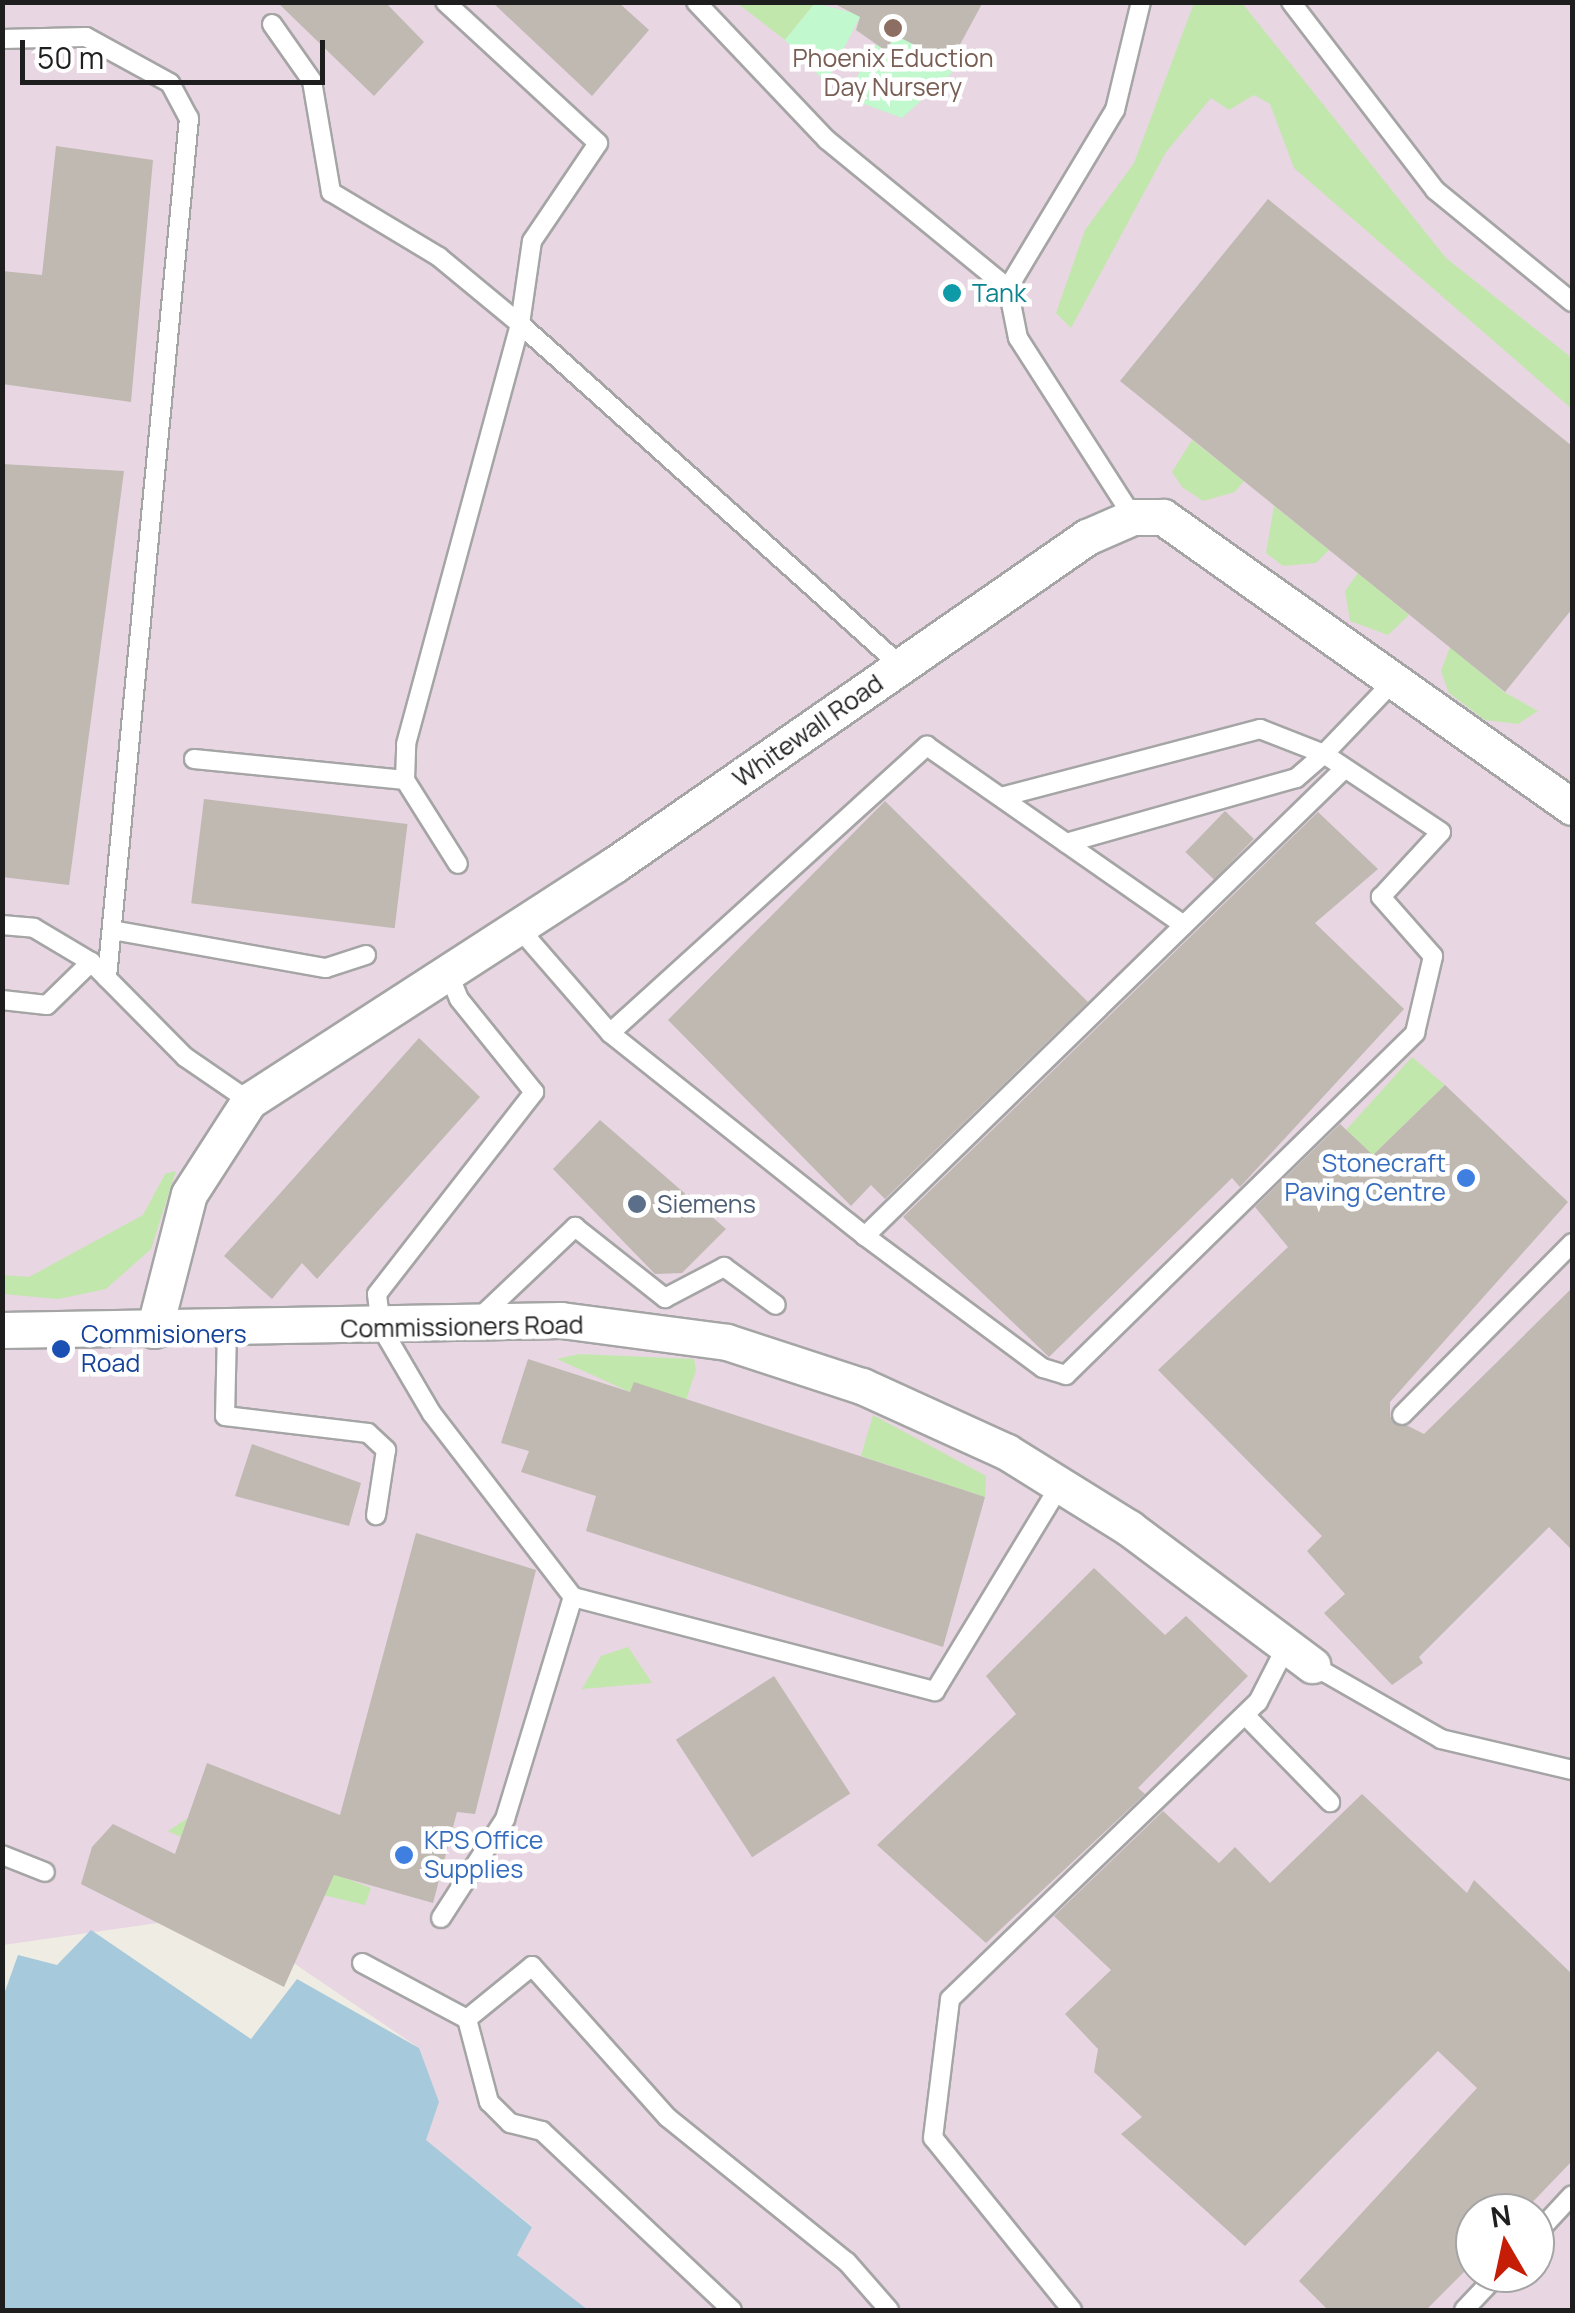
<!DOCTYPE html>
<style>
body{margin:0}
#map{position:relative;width:1575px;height:2313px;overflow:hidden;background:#efece4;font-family:Manrope,sans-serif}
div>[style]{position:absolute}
.industrial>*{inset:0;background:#e8d6e2}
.grass>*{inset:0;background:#c2e7ac}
.park>*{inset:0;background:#c2f8cd}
.water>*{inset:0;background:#a6c9db}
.building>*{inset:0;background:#bfb9b1;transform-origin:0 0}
.roads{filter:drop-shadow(2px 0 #a5a5a5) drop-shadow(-2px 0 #a5a5a5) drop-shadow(0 2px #a5a5a5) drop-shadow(0 -2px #a5a5a5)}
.service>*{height:18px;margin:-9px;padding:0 9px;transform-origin:9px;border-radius:9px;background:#fff}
.minor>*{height:35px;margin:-17.5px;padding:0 17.5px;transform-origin:17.5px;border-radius:17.5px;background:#fff}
.dots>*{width:28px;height:28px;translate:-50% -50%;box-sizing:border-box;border:5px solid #fff;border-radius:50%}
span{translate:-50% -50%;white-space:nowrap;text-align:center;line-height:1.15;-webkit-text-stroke:9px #fff;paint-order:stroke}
.education-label{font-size:25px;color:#785e54}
.culture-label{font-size:25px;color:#0d838f}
.left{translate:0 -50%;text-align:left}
.street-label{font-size:25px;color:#1e1e1e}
.shop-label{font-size:25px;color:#366cbe}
.right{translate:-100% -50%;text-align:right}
.service-label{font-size:25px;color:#4e5e75}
.transit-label{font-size:25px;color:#164399}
.frame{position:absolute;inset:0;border:5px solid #1e1e1e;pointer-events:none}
.north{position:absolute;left:1455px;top:2193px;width:100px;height:100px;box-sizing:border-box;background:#fff;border:2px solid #a5a5a5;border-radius:50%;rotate:351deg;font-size:28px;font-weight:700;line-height:40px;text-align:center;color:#1e1e1e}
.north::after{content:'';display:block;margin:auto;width:35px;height:45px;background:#c61d06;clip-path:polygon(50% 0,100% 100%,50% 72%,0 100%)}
.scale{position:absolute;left:20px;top:40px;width:305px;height:45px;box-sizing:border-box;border:5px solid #1e1e1e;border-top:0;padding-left:12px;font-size:30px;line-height:35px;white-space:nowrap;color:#1e1e1e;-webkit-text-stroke:8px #fff;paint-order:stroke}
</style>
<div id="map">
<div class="industrial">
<div style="clip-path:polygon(evenodd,2px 3px,1572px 3px,1572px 2310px,588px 2310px,517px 2255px,532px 2226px,425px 2140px,419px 2048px,221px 1914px,3px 1945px,2px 3px,1475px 2213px,1535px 2213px,1535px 2273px,1475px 2273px,1475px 2213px)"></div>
</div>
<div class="grass">
<div style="clip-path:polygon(737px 3px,815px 3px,785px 40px)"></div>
<div style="clip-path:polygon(1194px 3px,1242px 3px,1446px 258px,1572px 358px,1572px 409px,1294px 168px,1270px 104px,1254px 95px,1229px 110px,1211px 98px,1166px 152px,1071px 328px,1056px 313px,1085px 230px,1134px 163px)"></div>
<div style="clip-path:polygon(1192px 440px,1244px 481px,1235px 492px,1203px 501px,1182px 487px,1172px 472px)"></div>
<div style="clip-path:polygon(1274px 506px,1329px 550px,1316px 563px,1283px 566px,1266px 553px)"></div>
<div style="clip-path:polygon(1358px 573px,1409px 615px,1388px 635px,1350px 621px,1345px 591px)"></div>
<div style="clip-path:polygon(1450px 647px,1504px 692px,1538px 711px,1518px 724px,1485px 720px,1449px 693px,1441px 671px)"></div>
<div style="clip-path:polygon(1412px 1057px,1445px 1085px,1373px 1155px,1346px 1130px)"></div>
<div style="clip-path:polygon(176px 1171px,151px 1249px,106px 1289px,58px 1299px,3px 1294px,3px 1275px,29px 1277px,143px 1215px,165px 1174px)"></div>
<div style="clip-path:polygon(579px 1354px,694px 1359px,696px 1370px,686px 1400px,630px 1392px,557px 1359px)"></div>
<div style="clip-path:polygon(873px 1415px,986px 1476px,985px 1497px,861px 1456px)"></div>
<div style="clip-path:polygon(628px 1647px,652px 1683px,582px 1689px,601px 1656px)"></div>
<div style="clip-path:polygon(188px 1818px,371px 1888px,365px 1905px,290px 1887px,168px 1831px)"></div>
</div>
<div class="park">
<div style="clip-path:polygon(815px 3px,861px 15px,826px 83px,785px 40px)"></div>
<div style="clip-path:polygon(895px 35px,950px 63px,952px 73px,902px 118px,845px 97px,876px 44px,886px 51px)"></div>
</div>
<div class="water">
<div style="clip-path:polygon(91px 1930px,251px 2039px,297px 1979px,419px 2048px,439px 2102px,426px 2140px,532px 2227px,517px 2255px,588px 2310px,3px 2310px,3px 1997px,18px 1955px,57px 1965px)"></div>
</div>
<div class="building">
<div style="clip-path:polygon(277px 2px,385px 2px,424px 42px,374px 96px)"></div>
<div style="clip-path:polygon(492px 2px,618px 2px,649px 30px,592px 96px)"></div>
<div style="clip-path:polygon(831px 2px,983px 2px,950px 63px,895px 35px,886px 51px,856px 30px,860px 17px)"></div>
<div style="clip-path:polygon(56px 146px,153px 160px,131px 402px,2px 384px,2px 271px,42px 275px)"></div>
<div style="clip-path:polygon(1268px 199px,1572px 446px,1572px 609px,1505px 692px,1120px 381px)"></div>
<div style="clip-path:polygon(2px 464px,124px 471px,69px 885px,2px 877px)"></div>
<div style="left:204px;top:799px;width:205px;height:105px;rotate:7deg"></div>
<div style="clip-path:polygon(885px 801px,1088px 1002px,885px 1199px,871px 1185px,851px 1206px,668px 1020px)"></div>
<div style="left:1225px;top:811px;width:40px;height:57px;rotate:44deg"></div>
<div style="clip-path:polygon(1318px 812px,1378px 869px,1315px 923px,1404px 1009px,1240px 1187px,1232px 1178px,1049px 1357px,903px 1217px)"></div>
<div style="clip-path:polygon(419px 1038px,480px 1097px,317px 1279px,302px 1263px,272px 1299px,224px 1256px)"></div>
<div style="clip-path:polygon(1445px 1085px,1568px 1202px,1390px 1402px,1390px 1417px,1424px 1434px,1572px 1288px,1572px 1550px,1549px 1527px,1419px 1657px,1423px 1663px,1392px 1685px,1324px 1613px,1345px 1594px,1307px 1551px,1322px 1536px,1158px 1370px,1288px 1247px,1255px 1207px,1340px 1124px,1373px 1155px)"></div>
<div style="clip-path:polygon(600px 1120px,726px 1229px,682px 1273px,655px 1274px,553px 1169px)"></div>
<div style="clip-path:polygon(528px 1359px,630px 1392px,634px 1382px,985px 1497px,943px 1647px,586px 1531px,596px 1496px,521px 1472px,529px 1451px,501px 1443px)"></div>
<div style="clip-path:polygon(252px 1444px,361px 1483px,349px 1526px,235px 1496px)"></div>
<div style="clip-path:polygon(416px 1533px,536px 1570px,475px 1814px,457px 1812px,433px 1903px,334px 1875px,284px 1987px,81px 1884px,92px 1847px,113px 1824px,175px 1854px,207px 1763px,340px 1815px)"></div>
<div style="clip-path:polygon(1094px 1568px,1165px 1635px,1186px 1616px,1248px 1676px,1138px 1788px,1145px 1794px,986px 1943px,877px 1845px,1016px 1714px,986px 1676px)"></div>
<div style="left:774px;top:1676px;width:140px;height:117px;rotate:57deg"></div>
<div style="clip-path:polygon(1362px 1794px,1467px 1893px,1474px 1880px,1572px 1974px,1572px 2161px,1522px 2213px,1475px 2213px,1475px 2261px,1426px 2310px,1328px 2310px,1299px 2281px,1477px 2088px,1438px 2051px,1245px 2246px,1121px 2134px,1142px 2117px,1094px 2072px,1098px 2049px,1065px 2014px,1111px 1970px,1054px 1916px,1163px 1811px,1219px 1863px,1235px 1847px,1270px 1883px)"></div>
</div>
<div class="roads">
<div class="service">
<div style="left:696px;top:2px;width:190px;rotate:46.5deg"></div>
<div style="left:827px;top:140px;width:234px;rotate:39.3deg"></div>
<div style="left:1291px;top:2px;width:237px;rotate:52.5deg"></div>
<div style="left:1435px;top:190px;width:177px;rotate:39.3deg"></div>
<div style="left:272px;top:24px;width:70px;rotate:54.9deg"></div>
<div style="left:312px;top:81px;width:113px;rotate:80.3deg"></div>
<div style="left:331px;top:192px;width:126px;rotate:31deg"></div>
<div style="left:439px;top:257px;width:105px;rotate:39.6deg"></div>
<div style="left:520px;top:324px;width:513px;rotate:41.92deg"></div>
<div style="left:2px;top:39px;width:84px;rotate:-1.4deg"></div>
<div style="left:86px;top:37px;width:96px;rotate:28.7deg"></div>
<div style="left:170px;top:83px;width:40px;rotate:62deg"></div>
<div style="left:189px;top:118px;width:864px;rotate:95.45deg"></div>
<div style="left:1133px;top:517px;width:213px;rotate:-122.7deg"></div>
<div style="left:1018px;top:338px;width:51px;rotate:-101.3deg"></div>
<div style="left:1008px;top:288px;width:208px;rotate:-59deg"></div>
<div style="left:1115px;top:110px;width:111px;rotate:-76.5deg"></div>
<div style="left:194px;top:759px;width:212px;rotate:5.7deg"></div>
<div style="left:405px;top:780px;width:36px;rotate:-88deg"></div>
<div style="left:406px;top:744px;width:435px;rotate:-74.8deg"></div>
<div style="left:520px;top:324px;width:84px;rotate:-81.8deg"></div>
<div style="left:532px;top:241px;width:118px;rotate:-56deg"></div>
<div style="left:598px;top:143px;width:208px;rotate:-137.3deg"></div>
<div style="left:1343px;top:770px;width:668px;rotate:135.73deg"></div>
<div style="left:865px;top:1236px;width:222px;rotate:36.6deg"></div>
<div style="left:1043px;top:1368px;width:24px;rotate:17deg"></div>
<div style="left:1066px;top:1375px;width:489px;rotate:-44.4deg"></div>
<div style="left:1415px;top:1033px;width:79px;rotate:-76.8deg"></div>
<div style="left:1433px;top:956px;width:79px;rotate:-131.4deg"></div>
<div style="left:1381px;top:897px;width:88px;rotate:-47.3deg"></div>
<div style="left:1441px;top:832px;width:141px;rotate:-146.3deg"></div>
<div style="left:1324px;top:754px;width:97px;rotate:-46.3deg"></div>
<div style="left:405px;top:780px;width:99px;rotate:57.8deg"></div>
<div style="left:1001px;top:797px;width:268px;rotate:-14.7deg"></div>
<div style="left:1260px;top:729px;width:69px;rotate:21.3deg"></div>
<div style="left:1324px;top:754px;width:37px;rotate:139deg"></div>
<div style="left:1296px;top:778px;width:239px;rotate:164.2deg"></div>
<div style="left:2px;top:925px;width:32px;rotate:5deg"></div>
<div style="left:34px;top:928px;width:66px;rotate:30.8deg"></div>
<div style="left:91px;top:962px;width:134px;rotate:45.3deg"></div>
<div style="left:185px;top:1057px;width:78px;rotate:34.5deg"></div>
<div style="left:517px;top:926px;width:142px;rotate:49deg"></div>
<div style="left:112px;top:930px;width:217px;rotate:10.1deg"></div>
<div style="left:326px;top:968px;width:42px;rotate:-18deg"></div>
<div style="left:2px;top:1000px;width:45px;rotate:6.3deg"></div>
<div style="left:47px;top:1005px;width:62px;rotate:-44.3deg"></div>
<div style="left:865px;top:1236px;width:326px;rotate:-141.5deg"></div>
<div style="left:610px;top:1033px;width:428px;rotate:-42.2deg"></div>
<div style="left:927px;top:746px;width:313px;rotate:34.9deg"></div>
<div style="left:476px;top:1321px;width:137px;rotate:-43.5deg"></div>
<div style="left:575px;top:1227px;width:115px;rotate:38.3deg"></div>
<div style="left:665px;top:1298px;width:67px;rotate:-27.7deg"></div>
<div style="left:724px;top:1267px;width:64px;rotate:36.2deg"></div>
<div style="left:227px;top:1330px;width:86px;rotate:91.3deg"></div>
<div style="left:225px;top:1416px;width:144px;rotate:6.8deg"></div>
<div style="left:368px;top:1433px;width:25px;rotate:43deg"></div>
<div style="left:386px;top:1450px;width:66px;rotate:98.7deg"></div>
<div style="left:1402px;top:1415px;width:242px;rotate:-45.3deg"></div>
<div style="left:573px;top:1597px;width:374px;rotate:14.6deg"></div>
<div style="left:935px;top:1691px;width:242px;rotate:-58.7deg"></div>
<div style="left:1312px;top:1665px;width:149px;rotate:29.8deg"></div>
<div style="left:1441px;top:1739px;width:135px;rotate:13.3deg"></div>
<div style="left:1245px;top:1715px;width:122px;rotate:45.7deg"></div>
<div style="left:2px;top:1855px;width:46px;rotate:21.6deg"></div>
<div style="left:441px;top:1918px;width:118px;rotate:-57.1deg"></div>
<div style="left:505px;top:1819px;width:232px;rotate:-73deg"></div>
<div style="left:573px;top:1597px;width:231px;rotate:-127.6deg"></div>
<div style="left:432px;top:1414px;width:101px;rotate:-120.4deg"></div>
<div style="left:381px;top:1327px;width:33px;rotate:-97deg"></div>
<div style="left:377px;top:1294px;width:256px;rotate:-52.1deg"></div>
<div style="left:534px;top:1092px;width:119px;rotate:-128.9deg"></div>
<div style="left:459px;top:999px;width:32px;rotate:-112deg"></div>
<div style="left:362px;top:1963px;width:119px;rotate:28.1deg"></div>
<div style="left:467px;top:2019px;width:84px;rotate:-39.2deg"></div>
<div style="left:532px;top:1966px;width:203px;rotate:48.2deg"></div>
<div style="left:667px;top:2117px;width:231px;rotate:38.9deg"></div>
<div style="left:847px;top:2262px;width:64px;rotate:48.8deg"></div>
<div style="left:467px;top:2019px;width:86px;rotate:75.2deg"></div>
<div style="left:489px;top:2102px;width:30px;rotate:45deg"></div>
<div style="left:510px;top:2123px;width:33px;rotate:14deg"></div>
<div style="left:542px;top:2131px;width:261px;rotate:43.3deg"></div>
<div style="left:1535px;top:2235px;width:54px;rotate:-47.2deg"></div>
<div style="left:1072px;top:2310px;width:221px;rotate:-128.9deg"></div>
<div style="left:933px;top:2138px;width:140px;rotate:-83deg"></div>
<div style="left:950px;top:1999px;width:428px;rotate:-44deg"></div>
<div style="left:1258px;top:1702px;width:62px;rotate:-63deg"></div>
<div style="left:1464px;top:2310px;width:51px;rotate:-46.6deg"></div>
</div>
<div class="minor">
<div style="left:2px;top:1330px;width:559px;rotate:-1.02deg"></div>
<div style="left:561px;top:1320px;width:167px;rotate:7.5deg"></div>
<div style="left:727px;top:1342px;width:142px;rotate:18.1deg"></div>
<div style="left:862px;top:1386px;width:159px;rotate:24.5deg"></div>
<div style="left:1007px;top:1452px;width:144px;rotate:31.9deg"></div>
<div style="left:1129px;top:1528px;width:229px;rotate:36.8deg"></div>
<div style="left:154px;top:1330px;width:140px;rotate:-75.6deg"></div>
<div style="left:189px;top:1194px;width:111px;rotate:-57.2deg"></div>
<div style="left:249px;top:1101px;width:435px;rotate:-32.9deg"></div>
<div style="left:614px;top:865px;width:576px;rotate:-34.74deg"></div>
<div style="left:1087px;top:537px;width:50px;rotate:-23.5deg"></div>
<div style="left:1133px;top:517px;width:30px"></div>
<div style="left:1163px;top:517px;width:501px;rotate:35.34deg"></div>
</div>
</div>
<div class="dots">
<div style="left:893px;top:28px;background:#8d6e63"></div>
<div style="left:952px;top:293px;background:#0f9aa8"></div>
<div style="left:1466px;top:1178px;background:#3f7fe0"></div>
<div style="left:637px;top:1204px;background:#5c6f8a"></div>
<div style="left:61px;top:1349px;background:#1a4fb4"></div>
<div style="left:404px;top:1855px;background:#3f7fe0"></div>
</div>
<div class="education-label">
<span style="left:893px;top:73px">Phoenix Eduction<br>Day Nursery</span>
</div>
<div class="culture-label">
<span class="left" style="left:972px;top:293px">Tank</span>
</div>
<div class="street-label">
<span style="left:808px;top:731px;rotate:-35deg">Whitewall Road</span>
<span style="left:462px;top:1327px;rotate:-1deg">Commissioners Road</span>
</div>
<div class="shop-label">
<span class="right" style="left:1446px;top:1178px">Stonecraft<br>Paving Centre</span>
<span class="left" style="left:424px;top:1855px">KPS Office<br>Supplies</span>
</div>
<div class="service-label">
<span class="left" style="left:657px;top:1204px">Siemens</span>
</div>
<div class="transit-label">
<span class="left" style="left:81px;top:1349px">Commisioners<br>Road</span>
</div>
<div class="frame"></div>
<div class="north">N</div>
<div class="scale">50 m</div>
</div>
